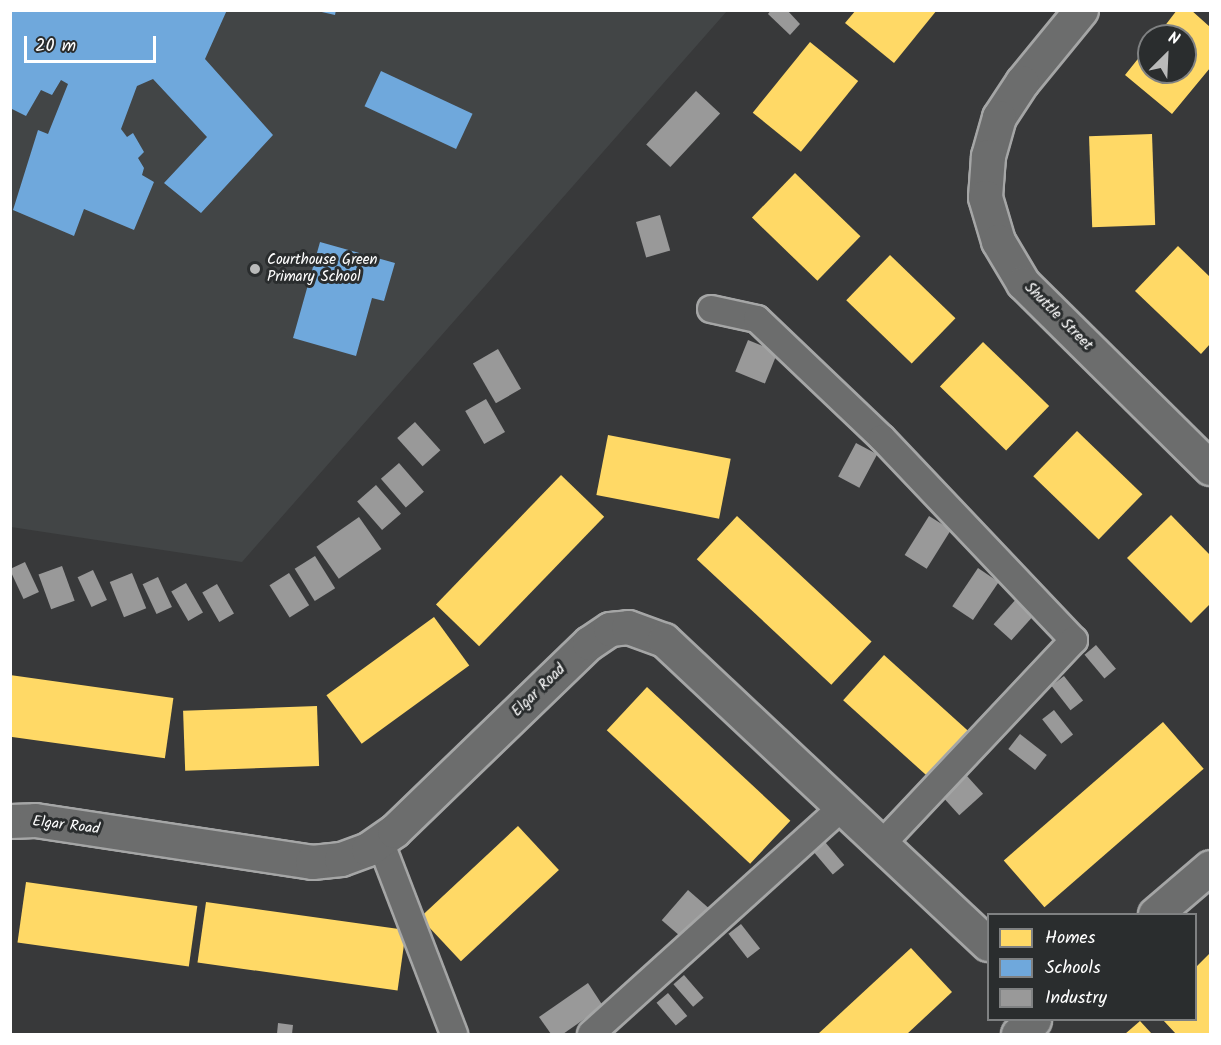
<!DOCTYPE html>
<style>
body{margin:0}
#map{position:relative;width:1221px;height:1045px;overflow:hidden;background:#38393a;font-family:Kalam,sans-serif}
div>[style]{position:absolute}
.built>*{inset:0;background:#424546}
.homes>*{inset:0;background:#ffd966;transform-origin:0 0}
.schools>*{inset:0;background:#6fa8dc;transform-origin:0 0}
.industry>*{inset:0;background:#999;transform-origin:0 0}
.roads{filter:drop-shadow(2px 0 #a5a6a6) drop-shadow(-2px 0 #a5a6a6) drop-shadow(0 2px #a5a6a6) drop-shadow(0 -2px #a5a6a6)}
.service>*{height:26px;margin:-13px;padding:0 13px;transform-origin:13px;border-radius:13px;background:#6c6d6d}
.minor>*{height:33px;margin:-16.5px;padding:0 16.5px;transform-origin:16.5px;border-radius:16.5px;background:#6c6d6d}
.dots>*{width:16px;height:16px;translate:-50% -50%;box-sizing:border-box;border:3px solid #2a2d2e;border-radius:50%}
span{translate:-50% -50%;white-space:nowrap;text-align:center;line-height:1.15;-webkit-text-stroke:6px #2a2d2e;paint-order:stroke}
.poi-label{font-size:15px;color:#fff}
.left{translate:0 -50%;text-align:left}
.street-label{font-size:15px;color:#fff}
.frame{position:absolute;inset:0;border:12px solid #fff;pointer-events:none}
.legend{position:absolute;left:987px;top:913px;width:210px;height:108px;box-sizing:border-box;background:#2a2d2e;border:2px solid #7f8182;margin:0;padding:8px 10px;list-style:none;font-size:18px;color:#fff}
.legend li{display:flex;align-items:center;gap:12px;height:30px}
.legend b{width:30px;border:2px solid #7f8182}
.north{position:absolute;left:1137px;top:24px;width:60px;height:60px;box-sizing:border-box;background:#2a2d2e;border:2px solid #7f8182;border-radius:50%;rotate:24deg;font-size:16px;font-weight:700;line-height:24px;text-align:center;color:#fff}
.north::after{content:'';display:block;margin:auto;width:21px;height:27px;background:#b9baba;clip-path:polygon(50% 0,100% 100%,50% 72%,0 100%)}
.scale{position:absolute;left:24px;top:36px;width:132px;height:27px;box-sizing:border-box;border:3px solid #fff;border-top:0;padding-left:8px;font-size:18px;line-height:21px;white-space:nowrap;color:#fff;-webkit-text-stroke:4px #2a2d2e;paint-order:stroke}
</style>
<div id="map">
<div class="built">
<div style="clip-path:polygon(10px 11px,727px 11px,242px 562px,11px 527px)"></div>
</div>
<div class="homes">
<div style="clip-path:polygon(856px 10px,937px 10px,894px 63px,845px 23px)"></div>
<div style="clip-path:polygon(1177px 10px,1191px 10px,1210px 27px,1210px 68px,1172px 114px,1125px 75px,1149px 45px,1149px 72px,1185px 72px,1185px 36px,1157px 36px)"></div>
<div style="left:810px;top:42px;width:62px;height:91px;rotate:39deg"></div>
<div style="left:1152px;top:134px;width:91px;height:63px;rotate:88deg"></div>
<div style="left:795px;top:173px;width:91px;height:62px;rotate:44deg"></div>
<div style="clip-path:polygon(1178px 246px,1210px 277px,1210px 344px,1201px 354px,1135px 291px)"></div>
<div style="left:890px;top:255px;width:91px;height:63px;rotate:44deg"></div>
<div style="left:983px;top:342px;width:92px;height:62px;rotate:44deg"></div>
<div style="left:1077px;top:431px;width:91px;height:63px;rotate:44deg"></div>
<div style="left:608px;top:435px;width:125px;height:61px;rotate:11deg"></div>
<div style="left:561px;top:475px;width:60px;height:180px;rotate:44deg"></div>
<div style="clip-path:polygon(1171px 515px,1210px 555px,1210px 604px,1191px 623px,1127px 558px)"></div>
<div style="left:737px;top:516px;width:184px;height:59px;rotate:43deg"></div>
<div style="left:434px;top:617px;width:60px;height:133px;rotate:54deg"></div>
<div style="left:884px;top:655px;width:125px;height:61px;rotate:42deg"></div>
<div style="left:10px;top:675px;width:165px;height:61px;rotate:8deg"></div>
<div style="left:647px;top:687px;width:196px;height:59px;rotate:43deg"></div>
<div style="left:317px;top:706px;width:60px;height:134px;rotate:88deg"></div>
<div style="left:1163px;top:722px;width:62px;height:211px;rotate:49deg"></div>
<div style="left:518px;top:826px;width:60px;height:134px;rotate:47deg"></div>
<div style="left:26px;top:882px;width:173px;height:61px;rotate:8deg"></div>
<div style="left:206px;top:902px;width:202px;height:61px;rotate:8deg"></div>
<div style="clip-path:polygon(911px 948px,952px 992px,907px 1034px,818px 1034px)"></div>
<div style="clip-path:polygon(1210px 953px,1210px 1034px,1176px 1034px,1163px 1020px,1196px 1020px,1196px 967px)"></div>
<div style="clip-path:polygon(1140px 1021px,1152px 1034px,1125px 1034px)"></div>
</div>
<div class="schools">
<div style="clip-path:polygon(10px 10px,227px 10px,205px 59px,273px 135px,201px 213px,164px 183px,207px 137px,153px 79px,137px 86px,121px 129px,127px 137px,133px 133px,144px 152px,138px 158px,144px 168px,142px 175px,154px 182px,134px 230px,84px 209px,74px 236px,13px 210px,38px 130px,48px 134px,68px 84px,61px 80px,52px 95px,41px 90px,26px 116px,10px 108px)"></div>
<div style="clip-path:polygon(313px 10px,336px 10px,335px 15px)"></div>
<div style="left:381px;top:71px;width:101px;height:39px;rotate:25deg"></div>
<div style="clip-path:polygon(320px 242px,395px 263px,384px 301px,372px 298px,356px 356px,293px 338px)"></div>
</div>
<div class="industry">
<div style="clip-path:polygon(771px 10px,787px 10px,800px 24px,790px 35px,768px 14px)"></div>
<div style="left:696px;top:91px;width:33px;height:73px;rotate:43deg"></div>
<div style="left:660px;top:215px;width:37px;height:25px;rotate:74deg"></div>
<div style="left:748px;top:340px;width:32px;height:34px;rotate:22deg"></div>
<div style="left:498px;top:349px;width:46px;height:29px;rotate:60deg"></div>
<div style="left:486px;top:399px;width:38px;height:24px;rotate:60deg"></div>
<div style="left:415px;top:422px;width:38px;height:24px;rotate:48deg"></div>
<div style="left:856px;top:443px;width:24px;height:38px;rotate:28deg"></div>
<div style="left:399px;top:463px;width:38px;height:24px;rotate:49deg"></div>
<div style="left:376px;top:485px;width:38px;height:25px;rotate:49deg"></div>
<div style="left:929px;top:516px;width:26px;height:46px;rotate:32deg"></div>
<div style="left:359px;top:517px;width:39px;height:52px;rotate:55deg"></div>
<div style="left:315px;top:556px;width:38px;height:24px;rotate:58deg"></div>
<div style="left:25px;top:562px;width:33px;height:17px;rotate:65deg"></div>
<div style="left:62px;top:566px;width:37px;height:25px;rotate:70deg"></div>
<div style="left:978px;top:568px;width:25px;height:46px;rotate:34deg"></div>
<div style="left:93px;top:570px;width:33px;height:17px;rotate:65deg"></div>
<div style="left:132px;top:573px;width:38px;height:24px;rotate:68deg"></div>
<div style="left:289px;top:573px;width:38px;height:23px;rotate:58deg"></div>
<div style="left:158px;top:577px;width:33px;height:17px;rotate:65deg"></div>
<div style="left:186px;top:583px;width:34px;height:17px;rotate:60deg"></div>
<div style="left:217px;top:584px;width:34px;height:17px;rotate:60deg"></div>
<div style="left:1019px;top:596px;width:24px;height:38px;rotate:42deg"></div>
<div style="left:1096px;top:645px;width:31px;height:15px;rotate:50deg"></div>
<div style="left:1064px;top:676px;width:31px;height:16px;rotate:52deg"></div>
<div style="left:1054px;top:710px;width:31px;height:15px;rotate:52deg"></div>
<div style="left:1020px;top:734px;width:34px;height:19px;rotate:38deg"></div>
<div style="left:967px;top:776px;width:24px;height:32px;rotate:48deg"></div>
<div style="left:825px;top:842px;width:30px;height:15px;rotate:50deg"></div>
<div style="left:688px;top:890px;width:30px;height:40px;rotate:41deg"></div>
<div style="left:741px;top:924px;width:31px;height:16px;rotate:52deg"></div>
<div style="left:684px;top:975px;width:30px;height:14px;rotate:49deg"></div>
<div style="clip-path:polygon(588px 983px,603px 1006px,563px 1034px,551px 1034px,539px 1017px)"></div>
<div style="left:668px;top:993px;width:30px;height:15px;rotate:50deg"></div>
<div style="clip-path:polygon(278px 1023px,293px 1025px,292px 1034px,277px 1034px)"></div>
</div>
<div class="roads">
<div class="service">
<div style="left:711px;top:309px;width:47px;rotate:12.3deg"></div>
<div style="left:757px;top:319px;width:173px;rotate:43.6deg"></div>
<div style="left:882px;top:438px;width:279px;rotate:46.5deg"></div>
<div style="left:1074px;top:640px;width:279px;rotate:133.3deg"></div>
<div style="left:380px;top:841px;width:207px;rotate:69deg"></div>
<div style="left:591px;top:1034px;width:340px;rotate:-42.1deg"></div>
</div>
<div class="minor">
<div style="left:1081px;top:10px;width:93px;rotate:129.3deg"></div>
<div style="left:1022px;top:82px;width:42px;rotate:123.3deg"></div>
<div style="left:999px;top:117px;width:41px;rotate:105.8deg"></div>
<div style="left:988px;top:156px;width:41px;rotate:94.2deg"></div>
<div style="left:985px;top:197px;width:46px;rotate:73.5deg"></div>
<div style="left:998px;top:241px;width:49px;rotate:59.2deg"></div>
<div style="left:1023px;top:283px;width:263px;rotate:44.7deg"></div>
<div style="left:10px;top:821px;width:25px;rotate:-2deg"></div>
<div style="left:35px;top:820px;width:280px;rotate:8.6deg"></div>
<div style="left:312px;top:862px;width:29px;rotate:-6deg"></div>
<div style="left:341px;top:859px;width:29px;rotate:-20deg"></div>
<div style="left:368px;top:849px;width:32px;rotate:-35deg"></div>
<div style="left:394px;top:831px;width:271px;rotate:-44deg"></div>
<div style="left:589px;top:643px;width:25px;rotate:-34deg"></div>
<div style="left:610px;top:629px;width:18px;rotate:-6deg"></div>
<div style="left:628px;top:627px;width:38px;rotate:20deg"></div>
<div style="left:664px;top:640px;width:444px;rotate:43.2deg"></div>
<div style="left:1155px;top:914px;width:72px;rotate:-40.5deg"></div>
<div style="left:1018px;top:1034px;width:21px;rotate:-41deg"></div>
</div>
</div>
<div class="dots">
<div style="left:255px;top:269px;background:#b9baba"></div>
</div>
<div class="poi-label">
<span class="left" style="left:267px;top:269px">Courthouse Green<br>Primary School</span>
</div>
<div class="street-label">
<span style="left:1058px;top:317px;rotate:45deg">Shuttle Street</span>
<span style="left:539px;top:691px;rotate:-44deg">Elgar Road</span>
<span style="left:66px;top:826px;rotate:7deg">Elgar Road</span>
</div>
<div class="frame"></div>
<ul class="legend">
<li><b style="height:16px;background:#ffd966"></b>Homes</li>
<li><b style="height:16px;background:#6fa8dc"></b>Schools</li>
<li><b style="height:16px;background:#999"></b>Industry</li>
</ul>
<div class="north">N</div>
<div class="scale">20 m</div>
</div>
